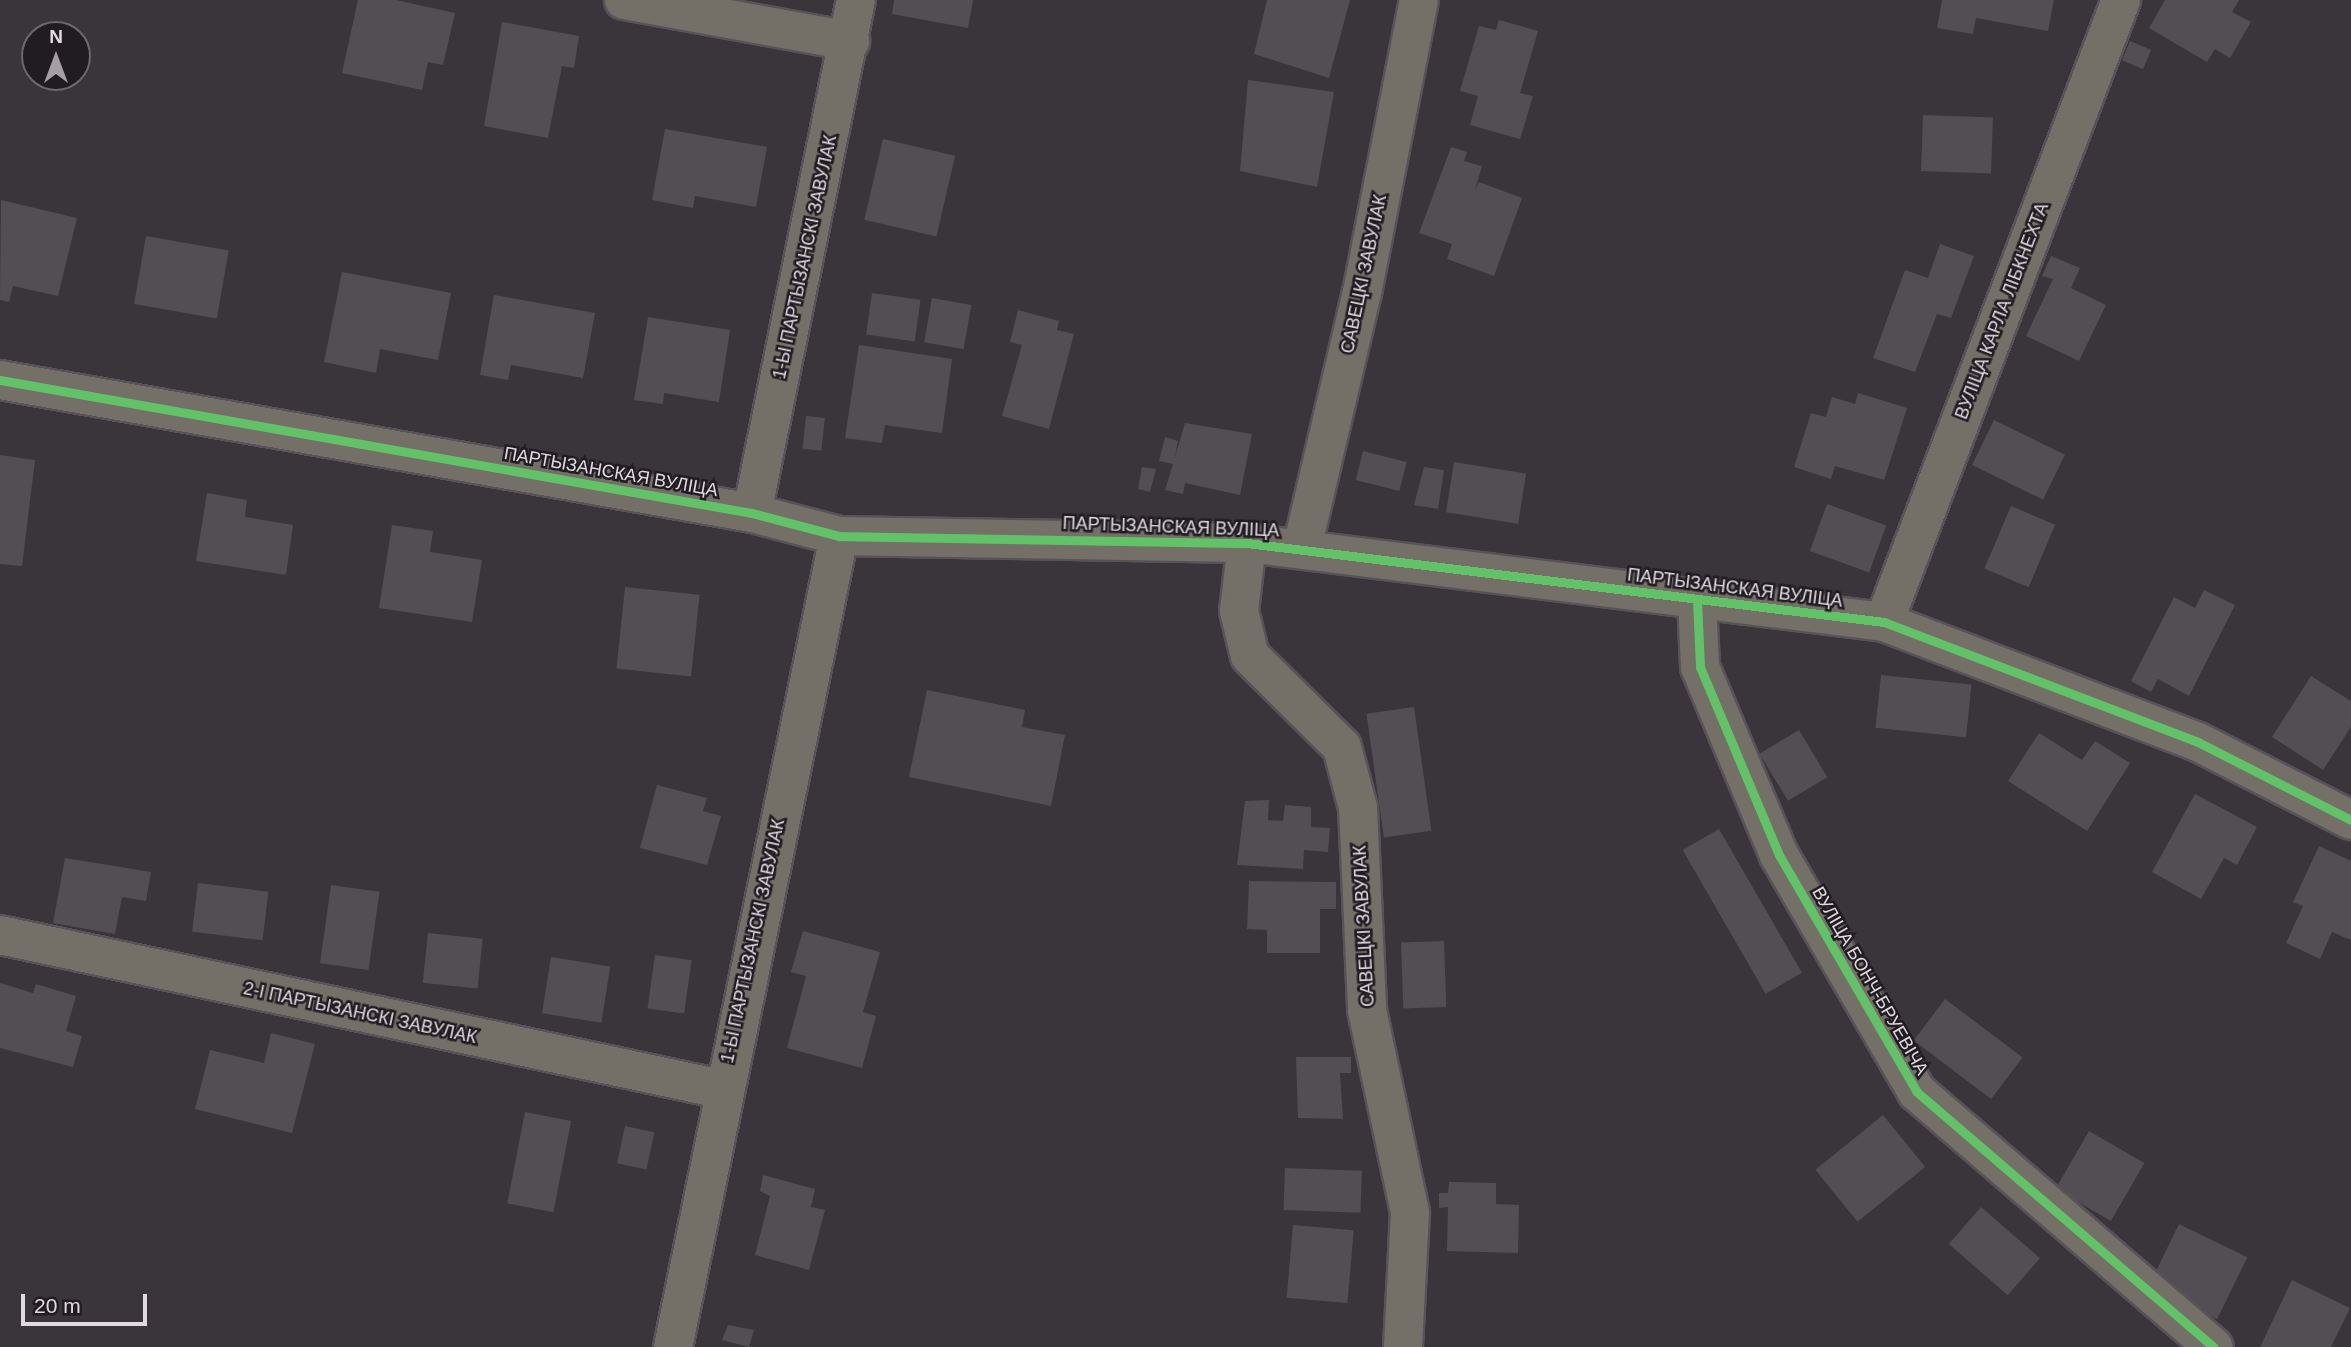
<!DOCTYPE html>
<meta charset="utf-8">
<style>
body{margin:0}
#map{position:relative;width:2351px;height:1347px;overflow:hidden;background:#3a353b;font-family:Arial,sans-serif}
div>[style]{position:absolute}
.building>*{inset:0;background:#524e53;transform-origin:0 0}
.roads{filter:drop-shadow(2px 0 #575358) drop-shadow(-2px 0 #575358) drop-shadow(0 2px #575358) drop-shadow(0 -2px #575358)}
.minor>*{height:38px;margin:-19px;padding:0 19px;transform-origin:19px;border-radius:19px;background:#746f67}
.cycleway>*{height:9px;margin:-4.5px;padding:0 4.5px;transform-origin:4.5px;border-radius:4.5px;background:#61c268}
span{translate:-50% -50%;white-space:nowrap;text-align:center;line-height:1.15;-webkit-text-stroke:5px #201c21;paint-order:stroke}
.street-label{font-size:18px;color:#e0d9e0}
.north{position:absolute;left:21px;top:21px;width:70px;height:70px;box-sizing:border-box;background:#201c21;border:2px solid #6d686d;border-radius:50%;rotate:0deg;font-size:19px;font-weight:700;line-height:28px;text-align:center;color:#e0d9e0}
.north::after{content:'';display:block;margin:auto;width:24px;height:32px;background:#a6a0a6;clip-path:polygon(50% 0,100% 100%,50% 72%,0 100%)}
.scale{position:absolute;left:21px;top:1294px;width:126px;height:32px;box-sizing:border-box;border:4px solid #e0d9e0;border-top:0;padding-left:9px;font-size:21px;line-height:24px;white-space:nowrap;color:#e0d9e0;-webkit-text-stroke:5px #201c21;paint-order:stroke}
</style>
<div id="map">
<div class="building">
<div style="clip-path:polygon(358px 0,396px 0,455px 13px,443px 65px,428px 62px,422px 90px,342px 73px)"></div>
<div style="clip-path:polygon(894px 0,973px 0,968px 28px,892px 14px)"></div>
<div style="clip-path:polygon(1267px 0,1350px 0,1329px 78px,1254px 54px)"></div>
<div style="clip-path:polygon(1942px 0,2054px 0,2048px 31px,1976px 18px,1973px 34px,1937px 28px)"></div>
<div style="clip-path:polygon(2165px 0,2239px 0,2232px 12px,2251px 22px,2230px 58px,2215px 49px,2207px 62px,2149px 28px)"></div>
<div style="clip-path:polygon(1499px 20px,1538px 31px,1520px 93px,1533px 96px,1520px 139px,1470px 125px,1478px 96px,1460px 91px,1479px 26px,1496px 30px)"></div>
<div style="clip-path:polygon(502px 22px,579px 36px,574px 68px,562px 66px,548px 138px,484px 126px)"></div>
<div style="left:2130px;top:41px;width:23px;height:21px;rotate:23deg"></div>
<div style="clip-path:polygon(1248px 80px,1334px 92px,1317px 187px,1240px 171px)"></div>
<div style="left:1923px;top:115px;width:70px;height:56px;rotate:2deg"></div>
<div style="clip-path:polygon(665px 129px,767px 147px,756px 207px,695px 196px,693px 208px,652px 200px)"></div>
<div style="left:883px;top:139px;width:74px;height:83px;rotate:13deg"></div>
<div style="clip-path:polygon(1451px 147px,1467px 152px,1464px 161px,1482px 166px,1475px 190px,1479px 182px,1522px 198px,1494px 276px,1447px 259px,1452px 244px,1419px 233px)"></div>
<div style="clip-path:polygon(1px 200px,77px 218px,58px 296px,13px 286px,9px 302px,0 300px)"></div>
<div style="left:146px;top:236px;width:84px;height:69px;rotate:10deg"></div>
<div style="clip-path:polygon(1940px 244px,1974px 256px,1951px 318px,1937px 314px,1915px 372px,1873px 358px,1905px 270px,1928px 278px)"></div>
<div style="clip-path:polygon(2051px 256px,2080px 268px,2071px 288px,2106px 305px,2079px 361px,2026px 336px,2053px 279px,2042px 276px)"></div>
<div style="clip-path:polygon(342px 272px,451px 293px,438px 360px,380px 349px,376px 373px,324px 362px)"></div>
<div style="left:872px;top:293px;width:49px;height:42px;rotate:8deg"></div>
<div style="clip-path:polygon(494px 295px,595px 313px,583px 378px,511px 365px,508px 380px,480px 375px)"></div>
<div style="left:932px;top:298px;width:40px;height:45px;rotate:10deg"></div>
<div style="clip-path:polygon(1018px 310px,1059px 321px,1057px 330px,1074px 334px,1049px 429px,1002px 416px,1022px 345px,1010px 342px)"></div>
<div style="clip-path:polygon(648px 317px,730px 330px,719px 402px,664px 393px,663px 404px,634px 400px)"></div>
<div style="clip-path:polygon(859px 345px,952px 359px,942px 433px,885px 425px,882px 443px,845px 438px)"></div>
<div style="clip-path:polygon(1858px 393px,1907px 408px,1884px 480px,1835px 466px,1831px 479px,1794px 467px,1811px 413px,1826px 417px,1832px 397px,1855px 404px)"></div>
<div style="left:806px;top:416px;width:19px;height:33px;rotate:6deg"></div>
<div style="left:1994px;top:420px;width:79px;height:50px;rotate:26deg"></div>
<div style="clip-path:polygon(1185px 423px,1252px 434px,1240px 495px,1185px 483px,1183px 494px,1165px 490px,1173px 464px,1159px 461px,1165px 437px,1178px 441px,1175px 457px)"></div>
<div style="left:1363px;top:451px;width:45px;height:30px;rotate:14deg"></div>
<div style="clip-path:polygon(0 455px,35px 460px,22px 566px,0 564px)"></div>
<div style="left:1454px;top:462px;width:73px;height:51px;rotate:9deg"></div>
<div style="clip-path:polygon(1142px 467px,1156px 469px,1150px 492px,1138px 489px)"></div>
<div style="clip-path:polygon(1424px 467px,1444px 470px,1438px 509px,1414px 505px)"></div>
<div style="clip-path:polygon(207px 493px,247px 500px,245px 517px,293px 525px,286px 575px,196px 561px)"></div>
<div style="left:1827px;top:504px;width:63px;height:50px;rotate:20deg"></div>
<div style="left:2011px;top:506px;width:48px;height:68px;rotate:23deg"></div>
<div style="clip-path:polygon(392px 525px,433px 531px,430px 552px,482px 560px,472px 622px,379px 608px)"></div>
<div style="left:625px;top:587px;width:75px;height:82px;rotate:6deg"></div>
<div style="clip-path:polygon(2204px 590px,2235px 605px,2189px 696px,2158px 679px,2151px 692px,2131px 681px,2174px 597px,2195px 608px)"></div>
<div style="left:1881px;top:675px;width:91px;height:53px;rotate:6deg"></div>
<div style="clip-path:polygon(2311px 676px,2351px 701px,2351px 727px,2323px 770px,2272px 737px)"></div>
<div style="clip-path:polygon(927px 690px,1025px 710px,1022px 727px,1065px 735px,1051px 806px,909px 777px)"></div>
<div style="left:1414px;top:707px;width:125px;height:48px;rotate:82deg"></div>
<div style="left:1799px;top:730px;width:55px;height:46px;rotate:59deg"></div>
<div style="clip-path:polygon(2039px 733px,2082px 760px,2095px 741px,2130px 763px,2087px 831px,2008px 781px)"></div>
<div style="clip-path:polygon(657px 785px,707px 798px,703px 811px,721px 816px,707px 865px,640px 848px)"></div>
<div style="clip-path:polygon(2195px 794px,2257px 827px,2237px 865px,2224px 858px,2201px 899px,2152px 872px)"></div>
<div style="clip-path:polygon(1269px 800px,1268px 820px,1283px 821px,1285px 805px,1311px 807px,1311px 827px,1330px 828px,1328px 852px,1304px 850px,1303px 869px,1237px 865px,1245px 801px)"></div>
<div style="left:1719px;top:829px;width:166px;height:42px;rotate:60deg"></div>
<div style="clip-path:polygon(2319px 846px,2351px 861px,2351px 940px,2332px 932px,2320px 959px,2286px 943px,2303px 906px,2293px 902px)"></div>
<div style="clip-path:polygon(65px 858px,151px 872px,146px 901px,122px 897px,115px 934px,53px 923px)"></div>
<div style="clip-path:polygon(1249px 881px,1336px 882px,1336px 909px,1320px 909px,1320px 953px,1267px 953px,1267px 930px,1247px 929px)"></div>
<div style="left:198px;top:883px;width:71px;height:49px;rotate:7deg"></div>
<div style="left:331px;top:885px;width:49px;height:79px;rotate:8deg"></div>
<div style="clip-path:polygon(803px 931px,880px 952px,863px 1012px,876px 1016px,862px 1068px,787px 1048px,806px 976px,791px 972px)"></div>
<div style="left:428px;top:933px;width:55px;height:50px;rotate:6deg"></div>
<div style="left:1444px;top:941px;width:66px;height:43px;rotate:88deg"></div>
<div style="left:655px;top:955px;width:37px;height:54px;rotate:8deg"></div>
<div style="left:551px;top:957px;width:60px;height:57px;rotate:9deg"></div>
<div style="clip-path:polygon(0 983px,33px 993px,36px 984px,76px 996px,66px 1031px,82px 1036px,73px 1067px,0 1048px)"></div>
<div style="left:1945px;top:999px;width:97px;height:52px;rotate:37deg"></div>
<div style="clip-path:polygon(271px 1033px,315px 1044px,292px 1133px,195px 1109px,210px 1050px,264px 1063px)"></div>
<div style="clip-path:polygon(1296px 1057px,1351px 1057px,1351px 1073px,1340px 1073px,1343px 1119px,1298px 1118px)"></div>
<div style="left:525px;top:1112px;width:47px;height:93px;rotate:11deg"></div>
<div style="left:1883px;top:1115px;width:67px;height:87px;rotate:51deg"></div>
<div style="left:625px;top:1126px;width:30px;height:38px;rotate:12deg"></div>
<div style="left:2089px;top:1131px;width:64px;height:67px;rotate:30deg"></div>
<div style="left:1285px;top:1168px;width:77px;height:42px;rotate:2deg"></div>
<div style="clip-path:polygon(763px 1175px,815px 1189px,811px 1207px,825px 1210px,809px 1270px,755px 1255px,770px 1196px,760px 1191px)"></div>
<div style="clip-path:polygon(1449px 1182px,1496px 1183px,1496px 1204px,1519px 1205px,1518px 1253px,1447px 1251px,1448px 1207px,1439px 1208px,1439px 1193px,1448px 1193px)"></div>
<div style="left:1981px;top:1207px;width:78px;height:49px;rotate:41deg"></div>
<div style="left:2179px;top:1224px;width:76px;height:69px;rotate:26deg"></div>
<div style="left:1293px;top:1225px;width:61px;height:73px;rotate:5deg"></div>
<div style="clip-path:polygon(2292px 1280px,2350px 1308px,2331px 1347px,2260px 1347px)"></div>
<div style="clip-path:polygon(728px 1325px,754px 1330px,749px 1347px,722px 1340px)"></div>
</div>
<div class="roads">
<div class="minor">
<div style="left:624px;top:0;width:230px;rotate:10.3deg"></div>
<div style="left:0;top:380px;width:764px;rotate:10.03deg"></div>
<div style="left:752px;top:513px;width:90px;rotate:14.8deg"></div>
<div style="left:839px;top:536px;width:408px;rotate:1deg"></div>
<div style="left:1247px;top:543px;width:642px;rotate:7.07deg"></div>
<div style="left:1884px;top:622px;width:336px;rotate:20.9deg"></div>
<div style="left:2198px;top:742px;width:172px;rotate:27deg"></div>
<div style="left:752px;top:513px;width:523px;rotate:-78.54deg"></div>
<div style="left:1247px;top:543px;width:68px;rotate:96.7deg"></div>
<div style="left:1239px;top:611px;width:46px;rotate:76.3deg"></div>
<div style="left:1250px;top:656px;width:129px;rotate:44.7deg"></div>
<div style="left:1342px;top:747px;width:63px;rotate:75.3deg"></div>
<div style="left:1358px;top:808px;width:202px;rotate:87.4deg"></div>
<div style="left:1367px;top:1010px;width:208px;rotate:78deg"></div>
<div style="left:1410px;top:1213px;width:134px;rotate:93deg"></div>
<div style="left:1302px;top:548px;width:262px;rotate:-76.8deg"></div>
<div style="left:1362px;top:293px;width:298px;rotate:-79deg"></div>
<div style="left:1697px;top:600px;width:67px;rotate:87.4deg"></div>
<div style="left:1700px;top:667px;width:204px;rotate:67.2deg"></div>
<div style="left:1779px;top:855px;width:274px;rotate:59.8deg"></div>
<div style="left:1917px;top:1092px;width:391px;rotate:40.7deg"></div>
<div style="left:1884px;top:622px;width:666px;rotate:-69.14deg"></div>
<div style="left:0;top:935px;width:737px;rotate:12.06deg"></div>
<div style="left:673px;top:1347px;width:828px;rotate:-78.43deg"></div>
</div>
</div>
<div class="cycleway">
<div style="left:0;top:380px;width:764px;rotate:10.03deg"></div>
<div style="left:752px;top:513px;width:90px;rotate:14.8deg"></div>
<div style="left:839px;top:536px;width:408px;rotate:1deg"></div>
<div style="left:1247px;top:543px;width:642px;rotate:7.07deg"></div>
<div style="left:1884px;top:622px;width:336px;rotate:20.9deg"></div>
<div style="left:2198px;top:742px;width:172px;rotate:27deg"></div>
<div style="left:1697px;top:600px;width:67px;rotate:87.4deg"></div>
<div style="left:1700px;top:667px;width:204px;rotate:67.2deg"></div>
<div style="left:1779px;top:855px;width:274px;rotate:59.8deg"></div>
<div style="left:1917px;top:1092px;width:391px;rotate:40.7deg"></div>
</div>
<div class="street-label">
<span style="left:805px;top:257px;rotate:-78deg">1-Ы ПАРТЫЗАНСКІ ЗАВУЛАК</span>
<span style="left:1364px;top:274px;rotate:-78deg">САВЕЦКІ ЗАВУЛАК</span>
<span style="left:2002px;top:311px;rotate:-69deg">ВУЛІЦА КАРЛА ЛІБКНЕХТА</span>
<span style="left:611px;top:472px;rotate:10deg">ПАРТЫЗАНСКАЯ ВУЛІЦА</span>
<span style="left:1171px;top:527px;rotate:2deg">ПАРТЫЗАНСКАЯ ВУЛІЦА</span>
<span style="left:1735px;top:588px;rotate:7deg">ПАРТЫЗАНСКАЯ ВУЛІЦА</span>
<span style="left:1364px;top:926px;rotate:-93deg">САВЕЦКІ ЗАВУЛАК</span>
<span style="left:753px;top:941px;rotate:-78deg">1-Ы ПАРТЫЗАНСКІ ЗАВУЛАК</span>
<span style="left:1870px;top:981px;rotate:60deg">ВУЛІЦА БОНЧ-БРУЕВІЧА</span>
<span style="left:360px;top:1013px;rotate:12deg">2-І ПАРТЫЗАНСКІ ЗАВУЛАК</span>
</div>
<div class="north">N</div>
<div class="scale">20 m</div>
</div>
